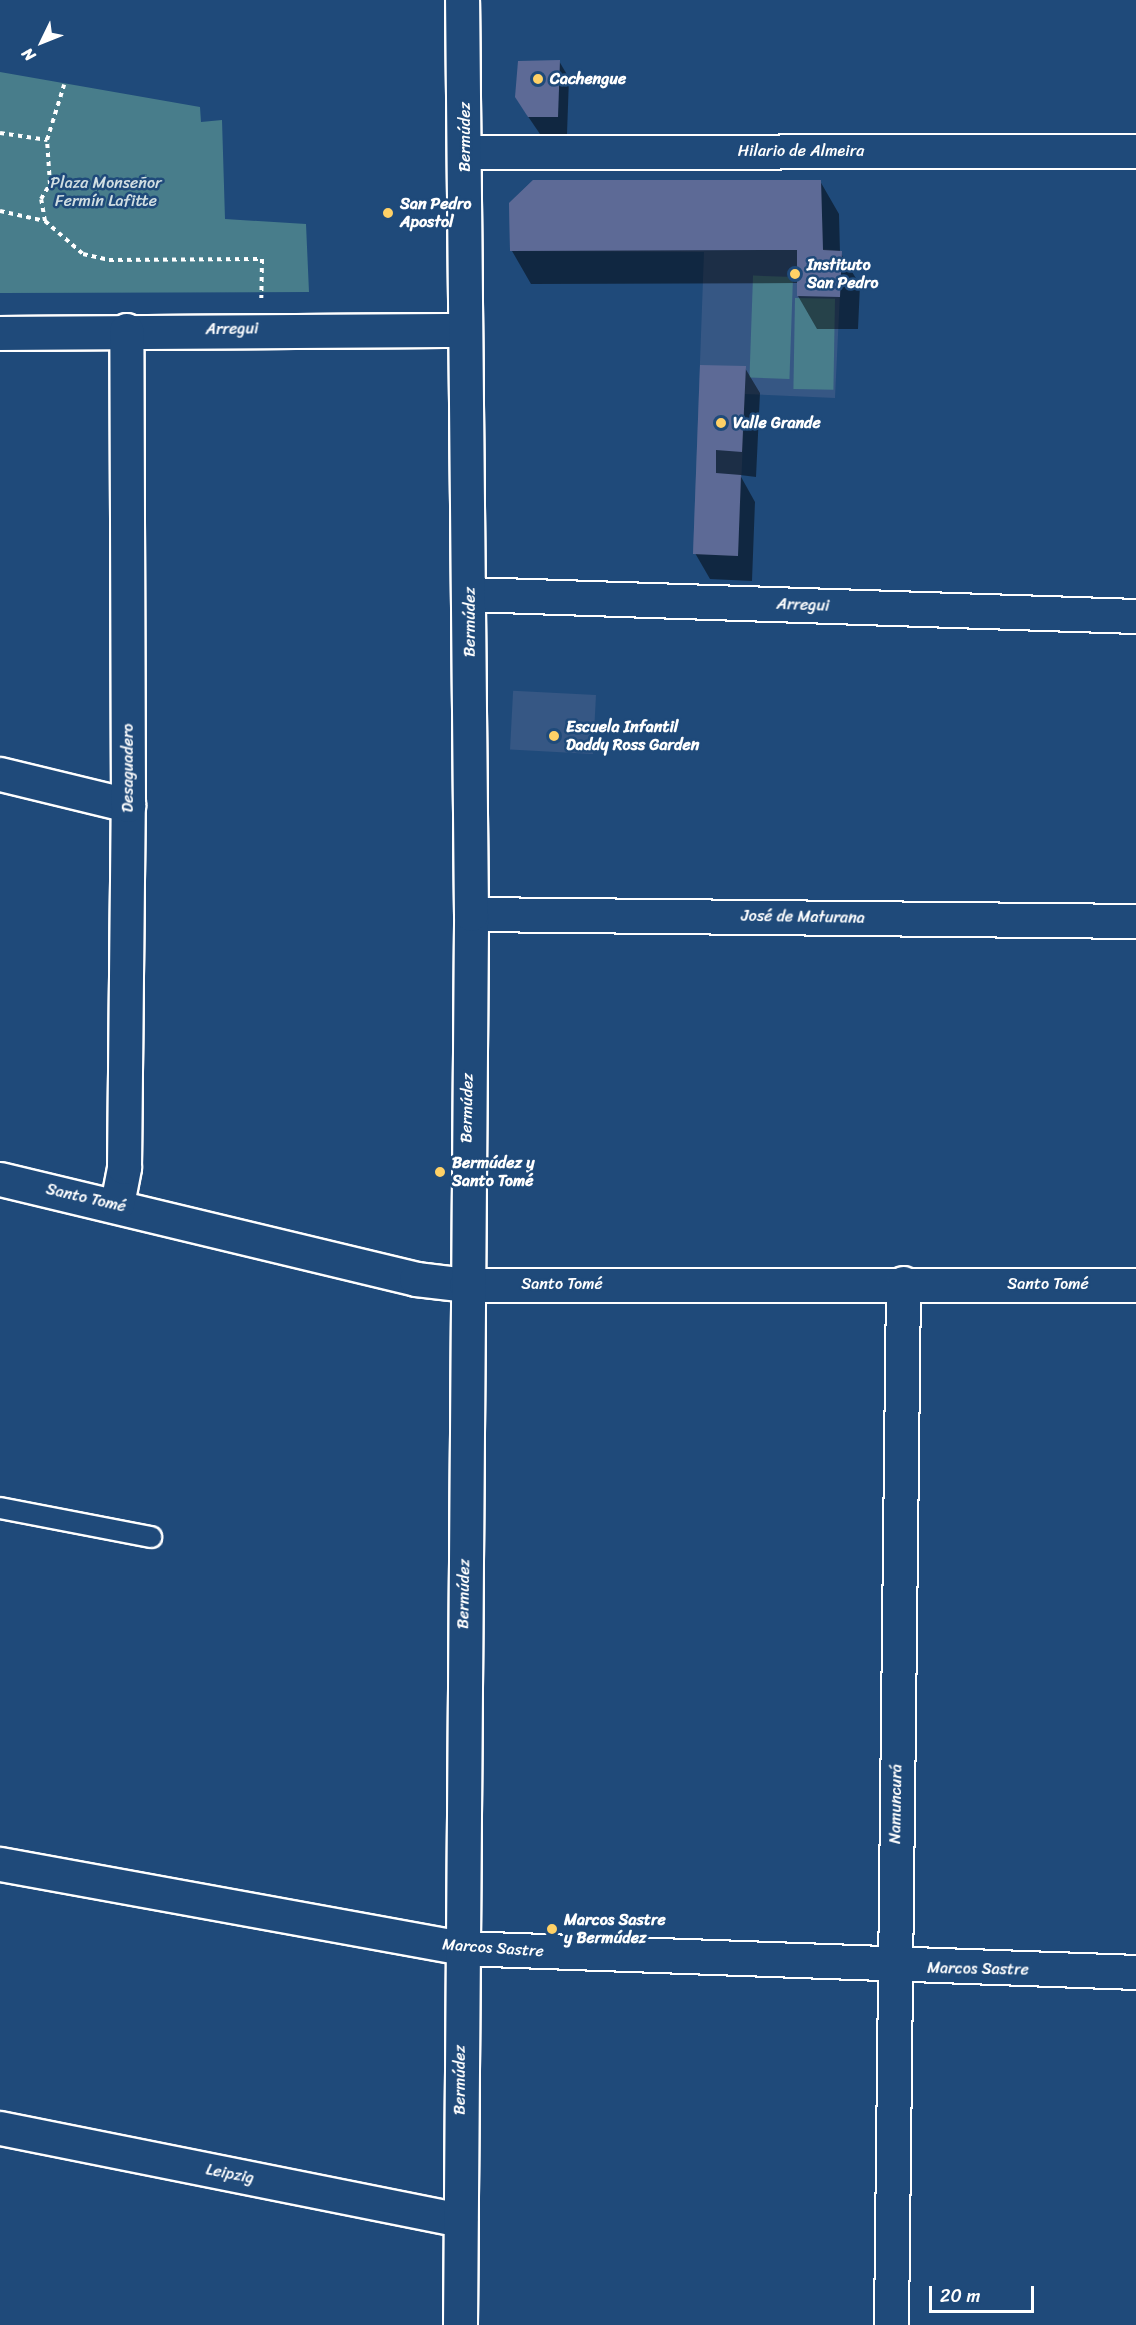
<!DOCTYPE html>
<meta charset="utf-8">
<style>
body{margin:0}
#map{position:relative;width:1136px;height:2325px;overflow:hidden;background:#1f4a7a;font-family:Sriracha,sans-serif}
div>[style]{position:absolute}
.built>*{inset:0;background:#365784;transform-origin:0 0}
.green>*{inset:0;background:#487d8b;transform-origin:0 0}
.shadow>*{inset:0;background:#0007}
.building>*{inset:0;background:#5d6a96}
.path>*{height:4px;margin-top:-2px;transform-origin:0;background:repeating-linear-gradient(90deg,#fff 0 4.5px,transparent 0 9px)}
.roads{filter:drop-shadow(2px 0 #fff) drop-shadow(-2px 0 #fff) drop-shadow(0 2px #fff) drop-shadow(0 -2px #fff)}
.service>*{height:20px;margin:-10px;padding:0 10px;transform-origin:10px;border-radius:10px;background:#1f4a7a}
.minor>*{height:33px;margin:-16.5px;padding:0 16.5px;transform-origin:16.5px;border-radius:16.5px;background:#1f4a7a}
.tertiary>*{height:33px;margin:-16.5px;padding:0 16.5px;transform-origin:16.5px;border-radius:16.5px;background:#1f4a7a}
.dots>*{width:16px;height:16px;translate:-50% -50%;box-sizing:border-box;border:3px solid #1f4a7a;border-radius:50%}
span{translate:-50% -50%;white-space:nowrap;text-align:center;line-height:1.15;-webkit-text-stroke:5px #1f4a7a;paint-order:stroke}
.poi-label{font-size:16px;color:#fff;font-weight:700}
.left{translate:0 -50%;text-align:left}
.street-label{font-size:16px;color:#fff}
.park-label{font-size:16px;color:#d1dee2}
.north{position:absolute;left:12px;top:12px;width:60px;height:60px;-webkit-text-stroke:4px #1f4a7a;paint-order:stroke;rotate:227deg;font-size:16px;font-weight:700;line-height:24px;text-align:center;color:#fff}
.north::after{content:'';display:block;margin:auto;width:21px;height:27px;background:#fff;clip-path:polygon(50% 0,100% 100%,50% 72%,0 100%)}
.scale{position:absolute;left:929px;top:2286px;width:105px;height:27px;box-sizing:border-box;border:3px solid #fff;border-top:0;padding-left:8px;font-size:18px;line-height:21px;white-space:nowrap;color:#fff;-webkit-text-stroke:4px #1f4a7a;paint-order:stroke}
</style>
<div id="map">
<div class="built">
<div style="clip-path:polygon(533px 180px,821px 180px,823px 249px,842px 251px,835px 398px,745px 394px,738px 556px,693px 554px,704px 252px,510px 251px,509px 203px)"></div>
<div style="left:596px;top:695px;width:59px;height:83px;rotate:93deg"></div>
</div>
<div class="green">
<div style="clip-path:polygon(0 72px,200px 107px,201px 122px,222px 120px,225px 219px,306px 224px,309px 292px,0 293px)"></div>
<div style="left:793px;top:277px;width:102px;height:40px;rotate:92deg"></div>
<div style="left:795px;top:298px;width:40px;height:91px;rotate:1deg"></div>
</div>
<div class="shadow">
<div style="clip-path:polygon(559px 61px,569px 78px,567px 134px,540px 134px,527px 115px)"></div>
<div style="clip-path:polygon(820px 181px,839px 214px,840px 252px,860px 285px,858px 329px,817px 329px,798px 296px,798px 283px,531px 284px,512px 251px)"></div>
<div style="clip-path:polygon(702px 366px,745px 368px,760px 393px,756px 477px,740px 475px,755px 502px,752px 581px,710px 579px,695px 553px)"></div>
</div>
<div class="building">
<div style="clip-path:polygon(560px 60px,558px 117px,528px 117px,515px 97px,518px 61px)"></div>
<div style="clip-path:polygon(533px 180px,821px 180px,823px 250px,842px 251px,840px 297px,797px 296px,797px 250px,510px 251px,509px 203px)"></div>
<div style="clip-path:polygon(700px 365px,746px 366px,742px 452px,716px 450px,716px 473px,741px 475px,738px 556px,693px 554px)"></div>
</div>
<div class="path">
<div style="left:0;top:133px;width:48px;rotate:8.5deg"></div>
<div style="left:0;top:211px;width:46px;rotate:12.5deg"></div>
<div style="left:45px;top:221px;width:50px;rotate:41deg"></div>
<div style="left:83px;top:254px;width:27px;rotate:13deg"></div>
<div style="left:109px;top:260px;width:153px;rotate:-0.4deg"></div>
<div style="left:262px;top:259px;width:39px;rotate:91deg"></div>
<div style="left:45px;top:221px;width:22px;rotate:-100deg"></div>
<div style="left:41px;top:199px;width:17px;rotate:-59deg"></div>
<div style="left:50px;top:184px;width:44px;rotate:-93.9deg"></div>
<div style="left:47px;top:140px;width:58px;rotate:-72.8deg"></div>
</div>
<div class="roads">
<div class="service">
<div style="left:0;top:1508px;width:154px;rotate:10.9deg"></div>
</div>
<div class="minor">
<div style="left:465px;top:152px;width:671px;rotate:-0.09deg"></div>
<div style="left:0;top:333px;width:465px;rotate:-0.4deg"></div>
<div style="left:469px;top:594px;width:667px;rotate:1.89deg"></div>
<div style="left:0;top:774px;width:132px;rotate:13.6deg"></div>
<div style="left:471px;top:914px;width:665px;rotate:0.6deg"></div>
<div style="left:0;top:1179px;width:428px;rotate:13.5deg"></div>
<div style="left:416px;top:1279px;width:50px;rotate:6.8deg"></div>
<div style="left:466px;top:1285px;width:670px"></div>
<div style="left:117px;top:1204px;width:38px;rotate:-79deg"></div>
<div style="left:124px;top:1167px;width:362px;rotate:-89.4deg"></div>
<div style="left:128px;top:805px;width:475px;rotate:-90.2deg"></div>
<div style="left:0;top:1864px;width:468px;rotate:10.3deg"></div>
<div style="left:460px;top:1948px;width:676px;rotate:2.03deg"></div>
<div style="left:0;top:2128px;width:469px;rotate:11.3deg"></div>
<div style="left:891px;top:2325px;width:1042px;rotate:-89.34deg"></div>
</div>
<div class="tertiary">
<div style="left:460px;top:2325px;width:1411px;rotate:-89.55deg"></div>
<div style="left:471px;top:914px;width:914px;rotate:-90.56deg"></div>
</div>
</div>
<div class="dots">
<div style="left:538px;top:79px;background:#ffd166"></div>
<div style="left:388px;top:213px;background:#ffd166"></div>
<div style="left:795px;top:274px;background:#ffd166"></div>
<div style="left:721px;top:423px;background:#ffd166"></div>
<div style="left:554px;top:736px;background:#ffd166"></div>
<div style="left:440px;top:1172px;background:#ffd166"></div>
<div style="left:552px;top:1929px;background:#ffd166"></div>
</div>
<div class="poi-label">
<span class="left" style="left:550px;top:79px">Cachengue</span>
<span class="left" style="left:400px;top:213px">San Pedro<br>Apostol</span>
<span class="left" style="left:807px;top:274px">Instituto<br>San Pedro</span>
<span class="left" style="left:733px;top:423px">Valle Grande</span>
<span class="left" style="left:566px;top:736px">Escuela Infantil<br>Daddy Ross Garden</span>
<span class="left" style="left:452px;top:1172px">Bermúdez y<br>Santo Tomé</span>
<span class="left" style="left:564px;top:1929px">Marcos Sastre<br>y Bermúdez</span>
</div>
<div class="street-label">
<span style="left:465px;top:137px;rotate:-90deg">Bermúdez</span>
<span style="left:801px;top:151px">Hilario de Almeira</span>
<span style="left:232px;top:329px;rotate:-1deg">Arregui</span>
<span style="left:803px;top:605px;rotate:2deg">Arregui</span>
<span style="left:470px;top:622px;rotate:-90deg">Bermúdez</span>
<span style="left:128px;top:768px;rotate:-90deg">Desaguadero</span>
<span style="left:803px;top:917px;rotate:1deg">José de Maturana</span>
<span style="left:467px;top:1108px;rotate:-89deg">Bermúdez</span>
<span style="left:86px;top:1198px;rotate:13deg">Santo Tomé</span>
<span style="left:562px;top:1284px">Santo Tomé</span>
<span style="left:1048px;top:1284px">Santo Tomé</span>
<span style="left:464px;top:1594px;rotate:-89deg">Bermúdez</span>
<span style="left:896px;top:1804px;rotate:-89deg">Namuncurá</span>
<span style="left:493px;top:1948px;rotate:4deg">Marcos Sastre</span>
<span style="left:978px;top:1969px;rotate:1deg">Marcos Sastre</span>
<span style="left:460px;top:2080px;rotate:-90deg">Bermúdez</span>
<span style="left:230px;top:2174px;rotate:11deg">Leipzig</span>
</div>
<div class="park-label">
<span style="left:106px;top:192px">Plaza Monseñor<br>Fermín Lafitte</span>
</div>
<div class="north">N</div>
<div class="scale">20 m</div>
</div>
